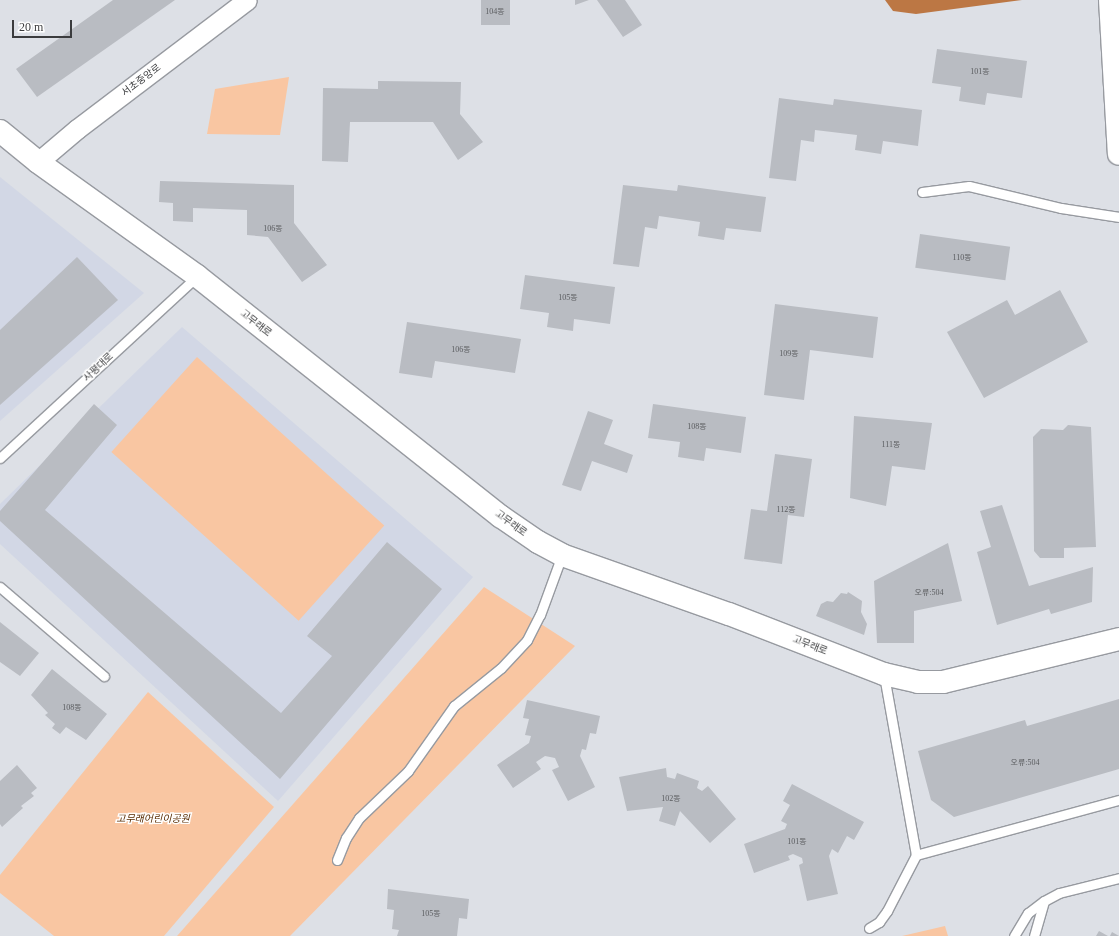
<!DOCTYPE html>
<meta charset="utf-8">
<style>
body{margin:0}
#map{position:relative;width:1119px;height:936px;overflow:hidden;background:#dde0e6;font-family:"Times New Roman","Noto Sans KR",serif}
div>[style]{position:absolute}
.built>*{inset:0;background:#d2d7e5}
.green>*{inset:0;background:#f9c6a2;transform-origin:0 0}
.water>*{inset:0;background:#bc7744}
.building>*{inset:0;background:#b9bcc2;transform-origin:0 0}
.roads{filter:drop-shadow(1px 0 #979aa0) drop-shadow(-1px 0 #979aa0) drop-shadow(0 1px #979aa0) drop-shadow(0 -1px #979aa0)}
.service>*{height:9px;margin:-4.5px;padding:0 4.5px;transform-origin:4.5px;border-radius:4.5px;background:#fff}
.minor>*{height:19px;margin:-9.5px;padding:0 9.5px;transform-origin:9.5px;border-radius:9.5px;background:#fff}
.tertiary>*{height:22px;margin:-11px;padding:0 11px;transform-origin:11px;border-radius:11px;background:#fff}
.secondary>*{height:22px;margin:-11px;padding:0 11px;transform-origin:11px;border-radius:11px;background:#fff}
span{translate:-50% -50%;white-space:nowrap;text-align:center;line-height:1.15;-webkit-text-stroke:3px #fff;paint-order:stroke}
.number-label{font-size:8px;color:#5a5c5f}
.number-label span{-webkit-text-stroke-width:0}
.street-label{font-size:10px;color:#3b3c3e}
.park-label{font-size:10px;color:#582b01;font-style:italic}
.scale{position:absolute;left:12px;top:20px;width:60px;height:18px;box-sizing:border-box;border:2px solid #3b3c3e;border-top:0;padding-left:5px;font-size:12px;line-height:14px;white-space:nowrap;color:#3b3c3e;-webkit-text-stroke:3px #fff;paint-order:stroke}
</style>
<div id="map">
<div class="built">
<div style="clip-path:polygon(0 177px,144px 293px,0 421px)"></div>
<div style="clip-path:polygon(182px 327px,473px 577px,278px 801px,0 544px,0 504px)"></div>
</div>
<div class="green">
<div style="clip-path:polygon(289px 77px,280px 135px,207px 134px,215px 89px)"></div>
<div style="left:197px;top:357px;width:252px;height:128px;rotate:42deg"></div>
<div style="clip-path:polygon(484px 587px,575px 646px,290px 936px,177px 936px)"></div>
<div style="clip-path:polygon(148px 692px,274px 807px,164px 936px,54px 936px,0 893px,0 875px)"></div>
<div style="clip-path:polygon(945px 926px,948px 936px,902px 936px)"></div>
</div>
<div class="water">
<div style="clip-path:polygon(885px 0,1022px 0,916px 14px,893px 11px)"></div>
</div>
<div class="building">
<div style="clip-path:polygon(113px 0,175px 0,37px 97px,16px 69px)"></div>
<div style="left:481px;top:0;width:29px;height:25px"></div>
<div style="clip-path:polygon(575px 0,589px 0,575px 5px)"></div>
<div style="clip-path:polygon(597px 0,625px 0,642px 25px,623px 37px)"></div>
<div style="clip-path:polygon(937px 49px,1027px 61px,1022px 98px,987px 93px,985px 105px,959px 101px,961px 87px,932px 83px)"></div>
<div style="clip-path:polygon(378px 81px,461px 82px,460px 114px,483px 142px,458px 160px,433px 122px,350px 122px,348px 162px,322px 161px,323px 88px,378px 89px)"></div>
<div style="clip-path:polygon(779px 98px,833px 105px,834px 99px,922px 110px,918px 146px,883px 141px,881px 154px,855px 150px,857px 135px,815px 130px,814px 142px,801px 140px,796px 181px,769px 178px)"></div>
<div style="clip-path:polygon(160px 181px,294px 185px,294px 223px,327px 265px,302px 282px,268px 237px,247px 235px,247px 210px,193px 208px,193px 222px,173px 221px,173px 203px,159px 202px)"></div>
<div style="clip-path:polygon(623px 185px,677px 191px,678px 185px,766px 197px,761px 232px,726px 228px,724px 240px,698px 236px,700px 222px,659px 216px,657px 229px,645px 227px,639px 267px,613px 264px)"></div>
<div style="left:920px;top:234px;width:91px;height:34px;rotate:8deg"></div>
<div style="clip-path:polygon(77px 257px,118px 300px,0 405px,0 330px)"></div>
<div style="clip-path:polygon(525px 275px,615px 287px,610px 324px,574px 319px,573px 331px,547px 327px,549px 313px,520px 309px)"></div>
<div style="clip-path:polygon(1060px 290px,1088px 342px,984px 398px,947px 332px,1007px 300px,1015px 315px)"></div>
<div style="clip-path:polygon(775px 304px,878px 317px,873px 358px,810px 350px,804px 400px,764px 395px)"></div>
<div style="clip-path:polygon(407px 322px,521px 339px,515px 373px,435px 361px,432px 378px,399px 373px)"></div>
<div style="clip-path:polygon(94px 404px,117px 425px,45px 510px,281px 713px,332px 656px,307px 636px,387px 542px,442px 589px,280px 779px,0 521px,0 511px)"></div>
<div style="clip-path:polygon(653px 404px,746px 417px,741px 453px,706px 448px,704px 461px,678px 457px,680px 442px,648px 438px)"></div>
<div style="clip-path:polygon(588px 411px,613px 420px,604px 444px,633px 455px,627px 473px,592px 461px,581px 491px,562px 485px)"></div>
<div style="clip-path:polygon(854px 416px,932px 423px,925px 470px,892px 466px,886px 506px,850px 498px)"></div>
<div style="clip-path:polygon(1068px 425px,1091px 427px,1096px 547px,1064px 548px,1064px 558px,1040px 558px,1034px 551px,1033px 437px,1041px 429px,1063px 430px)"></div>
<div style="clip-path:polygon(775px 454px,812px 459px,804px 517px,788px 515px,782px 564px,744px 559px,751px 509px,767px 511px)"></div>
<div style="clip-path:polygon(1002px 505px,1029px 586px,1093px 567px,1092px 602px,1051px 614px,1049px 609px,997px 625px,977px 552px,991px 547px,980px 511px)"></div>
<div style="clip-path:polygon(948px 543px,962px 601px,914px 611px,914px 643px,877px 643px,874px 581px)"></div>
<div style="clip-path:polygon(848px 592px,862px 601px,861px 612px,867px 624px,864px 635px,816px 616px,821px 604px,827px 601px,833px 602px,841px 593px,847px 594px)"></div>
<div style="clip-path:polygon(0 622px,39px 653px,20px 676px,0 662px)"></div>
<div style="clip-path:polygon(52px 669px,107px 714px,86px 740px,66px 727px,60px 734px,52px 728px,55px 724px,45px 715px,48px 713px,31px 695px)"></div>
<div style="clip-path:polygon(1119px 699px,1119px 769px,954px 817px,931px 800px,918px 751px,1025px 720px,1027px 726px)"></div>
<div style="clip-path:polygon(527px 700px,600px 716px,596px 734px,590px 733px,586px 750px,582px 749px,580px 756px,595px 787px,568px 801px,552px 770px,559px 767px,555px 758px,545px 756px,536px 762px,541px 769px,513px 788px,497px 765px,529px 743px,531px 736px,525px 735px,529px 719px,523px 718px)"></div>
<div style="clip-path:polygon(17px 765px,37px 788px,31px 793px,34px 796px,21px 806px,23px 808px,2px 827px,0 824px,0 781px)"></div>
<div style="clip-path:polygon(666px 768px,667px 777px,675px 779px,677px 773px,699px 781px,697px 788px,702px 791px,708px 786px,736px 819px,710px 843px,680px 811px,675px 826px,659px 821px,663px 807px,627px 811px,619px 777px)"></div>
<div style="clip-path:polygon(792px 784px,864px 822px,854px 840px,847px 836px,838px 853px,832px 849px,829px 856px,838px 894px,807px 901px,799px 865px,803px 863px,802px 858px,793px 854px,788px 856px,790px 860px,754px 873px,744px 844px,785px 829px,787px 824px,781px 821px,790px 805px,783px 801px)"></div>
<div style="clip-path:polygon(388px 889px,469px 899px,467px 919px,459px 918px,457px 936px,397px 936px,399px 930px,392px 929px,394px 910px,387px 909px)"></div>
<div style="clip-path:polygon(1099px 931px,1108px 936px,1096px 936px)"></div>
<div style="clip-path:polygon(1112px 932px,1119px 936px,1110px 936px)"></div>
</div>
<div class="roads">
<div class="service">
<div style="left:922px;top:192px;width:47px;rotate:-7.3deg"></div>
<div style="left:969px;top:186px;width:95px;rotate:13.4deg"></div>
<div style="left:1061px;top:208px;width:59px;rotate:8.8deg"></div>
<div style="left:0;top:458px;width:268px;rotate:-42.7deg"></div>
<div style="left:0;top:587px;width:137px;rotate:40.6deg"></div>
<div style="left:916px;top:855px;width:210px;rotate:-15.2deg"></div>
<div style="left:337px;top:860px;width:24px;rotate:-68deg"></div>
<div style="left:346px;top:838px;width:24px;rotate:-57deg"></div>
<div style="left:359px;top:818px;width:68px;rotate:-43.8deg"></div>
<div style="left:408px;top:771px;width:80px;rotate:-54.7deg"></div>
<div style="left:454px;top:706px;width:60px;rotate:-39deg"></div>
<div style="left:501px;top:668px;width:38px;rotate:-47deg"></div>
<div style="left:527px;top:640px;width:28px;rotate:-63deg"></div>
<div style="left:540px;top:615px;width:64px;rotate:-69.9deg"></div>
<div style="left:869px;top:928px;width:12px;rotate:-31deg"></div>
<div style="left:879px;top:922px;width:14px;rotate:-54deg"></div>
<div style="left:887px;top:911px;width:63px;rotate:-62.6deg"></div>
<div style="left:916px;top:855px;width:183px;rotate:-100.1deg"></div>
<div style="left:1014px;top:936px;width:27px;rotate:-59deg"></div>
<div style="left:1028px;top:913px;width:20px;rotate:-37deg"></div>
<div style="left:1044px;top:901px;width:17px;rotate:-28deg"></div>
<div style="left:1059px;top:893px;width:62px;rotate:-14deg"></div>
<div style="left:1034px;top:936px;width:36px;rotate:-74deg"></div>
</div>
<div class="minor">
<div style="left:38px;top:162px;width:51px;rotate:-40.2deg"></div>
<div style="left:77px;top:129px;width:213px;rotate:-37.2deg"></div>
</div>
<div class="tertiary">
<div style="left:0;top:131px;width:49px;rotate:39.2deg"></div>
<div style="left:38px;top:162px;width:196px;rotate:35.6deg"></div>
<div style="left:197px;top:276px;width:387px;rotate:38.4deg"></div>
<div style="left:500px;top:516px;width:46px;rotate:34.4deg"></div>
<div style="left:538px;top:542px;width:27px;rotate:28deg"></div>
<div style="left:562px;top:555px;width:177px;rotate:19.5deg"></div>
<div style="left:729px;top:614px;width:166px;rotate:21.2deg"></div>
<div style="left:884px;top:674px;width:35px;rotate:13deg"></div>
<div style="left:918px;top:682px;width:25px"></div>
<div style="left:943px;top:682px;width:181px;rotate:-13.7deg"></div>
</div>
<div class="secondary">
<div style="left:1110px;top:0;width:154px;rotate:86.7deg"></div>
</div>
</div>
<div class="number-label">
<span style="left:495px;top:12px">104동</span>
<span style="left:980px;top:72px">101동</span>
<span style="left:273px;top:229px">106동</span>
<span style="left:962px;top:258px">110동</span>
<span style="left:568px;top:298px">105동</span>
<span style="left:461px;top:350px">106동</span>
<span style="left:789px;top:354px">109동</span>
<span style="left:697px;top:427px">108동</span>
<span style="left:891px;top:445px">111동</span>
<span style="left:786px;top:510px">112동</span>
<span style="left:929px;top:593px">오류:504</span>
<span style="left:72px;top:708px">108동</span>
<span style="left:1025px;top:763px">오류:504</span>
<span style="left:671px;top:799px">102동</span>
<span style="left:797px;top:842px">101동</span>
<span style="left:431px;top:914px">105동</span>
</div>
<div class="street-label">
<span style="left:141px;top:80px;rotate:-37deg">서초중앙로</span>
<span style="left:256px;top:323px;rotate:38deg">고무래로</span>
<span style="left:98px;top:367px;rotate:-43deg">사평대로</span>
<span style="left:511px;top:523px;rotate:36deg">고무래로</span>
<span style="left:810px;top:645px;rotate:21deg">고무래로</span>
</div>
<div class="park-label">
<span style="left:153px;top:819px">고무래어린이공원</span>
</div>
<div class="scale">20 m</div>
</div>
